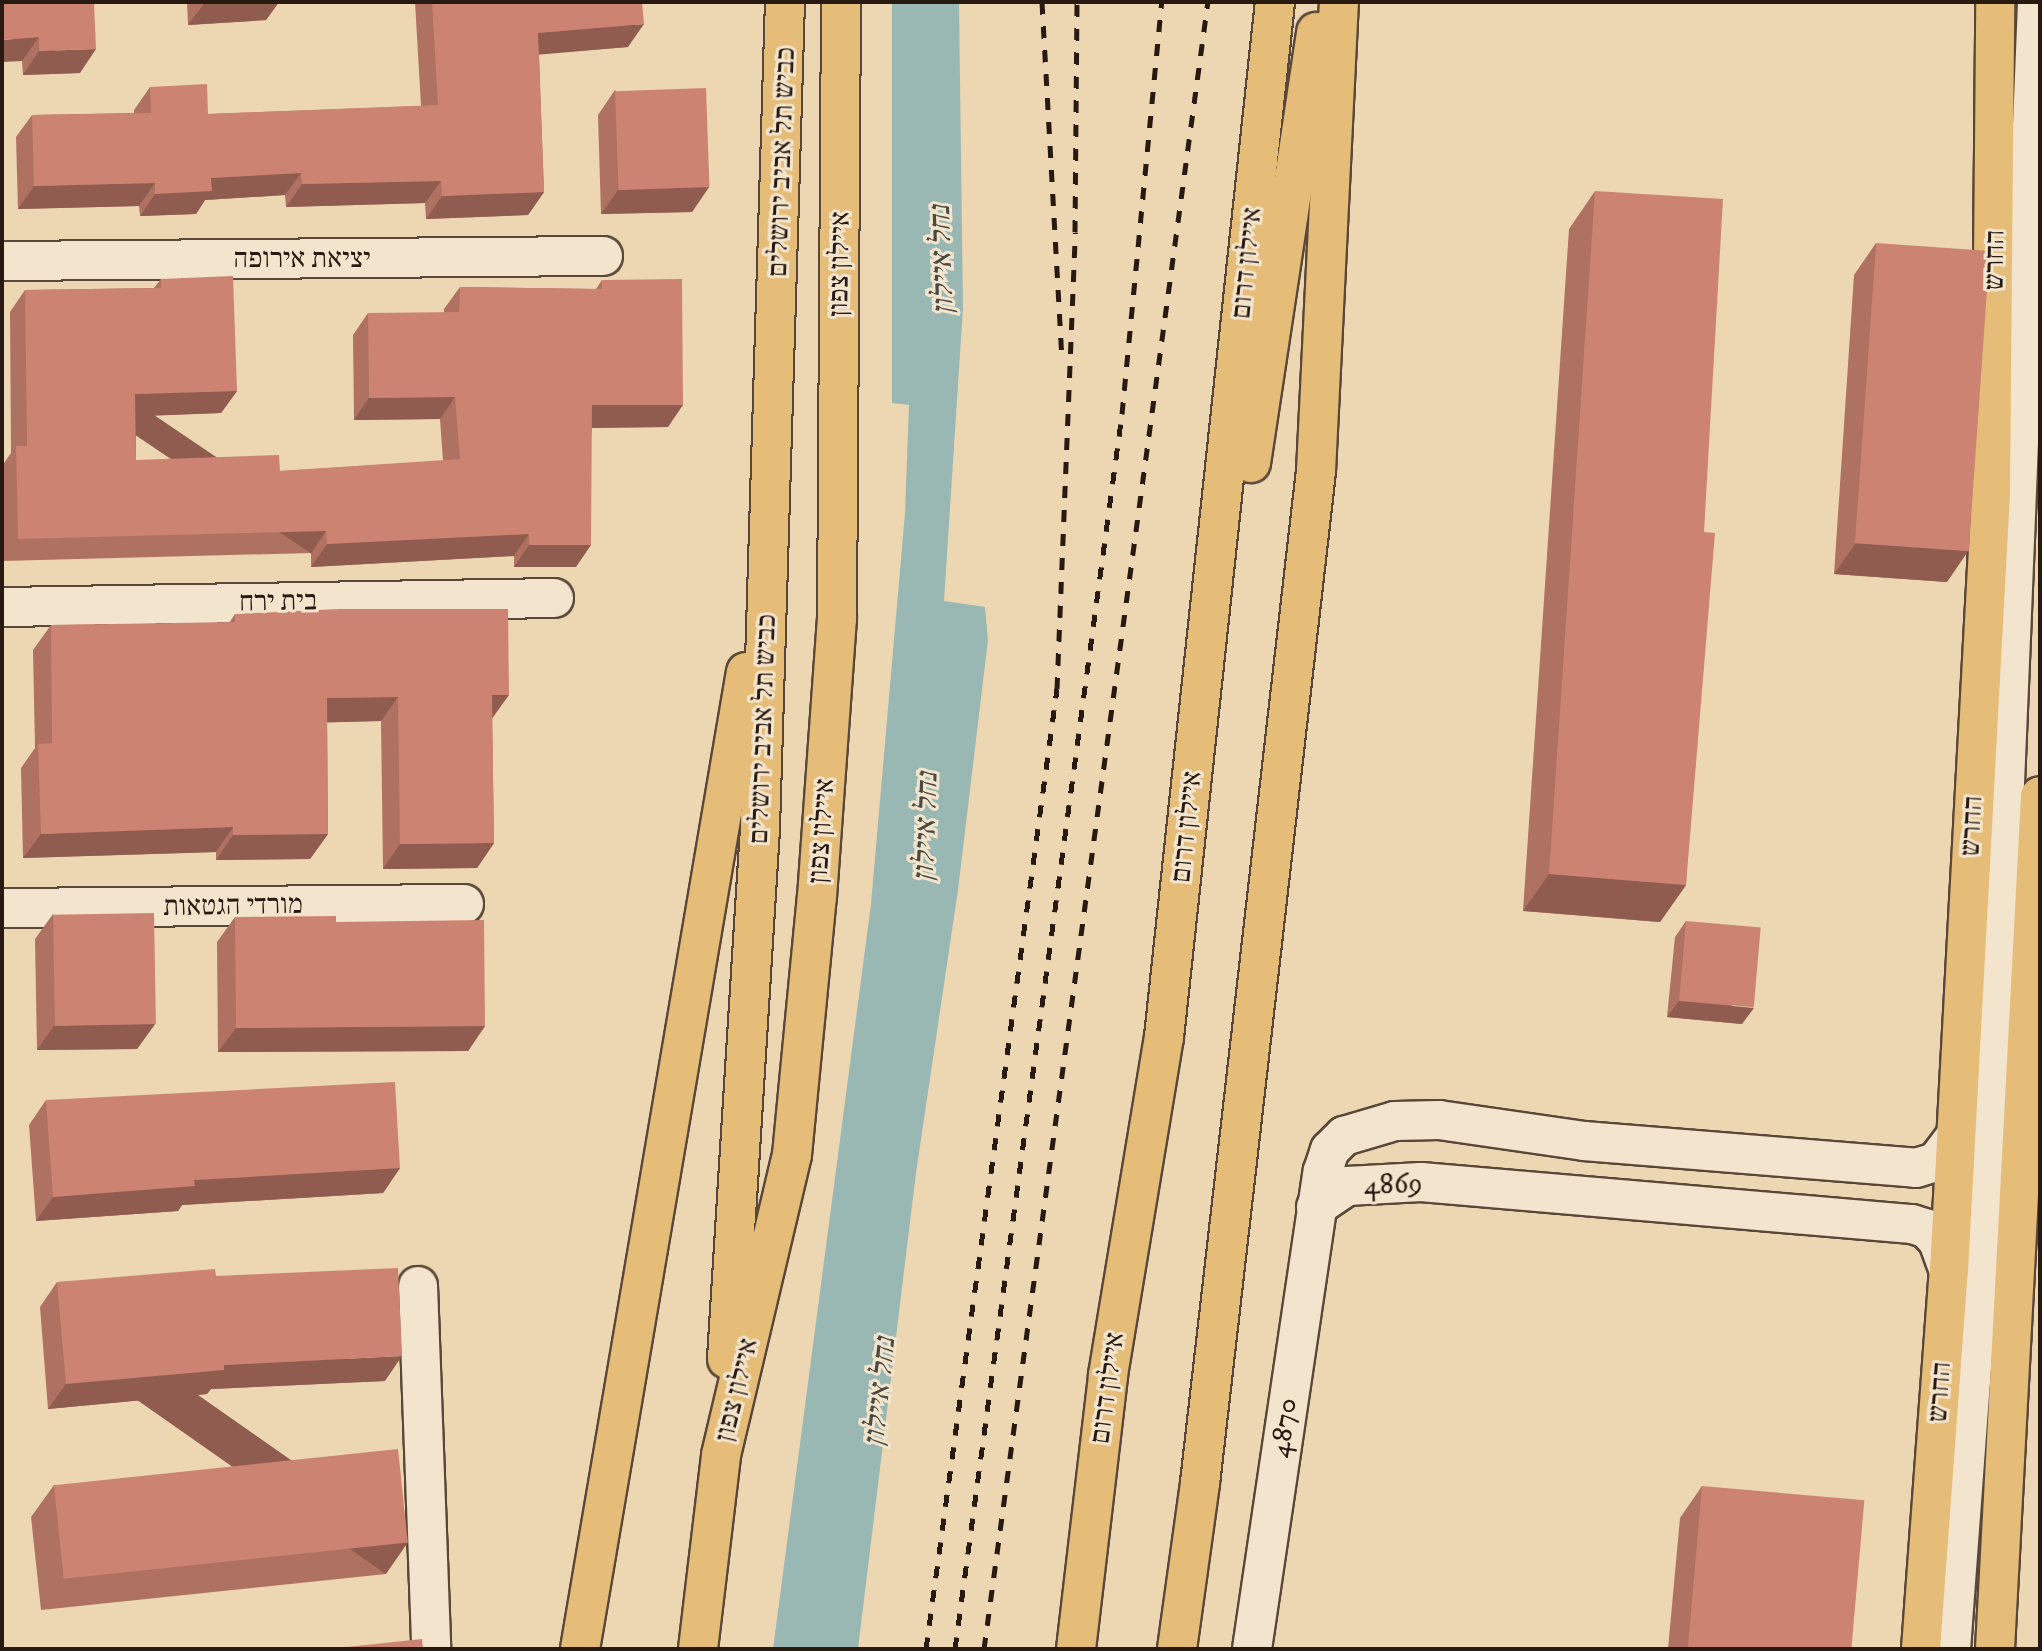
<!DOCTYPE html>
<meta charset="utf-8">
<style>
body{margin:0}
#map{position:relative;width:2042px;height:1651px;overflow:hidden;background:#edd7b2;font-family:"IM FELL DW Pica","Frank Ruhl Libre",serif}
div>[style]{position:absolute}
.water>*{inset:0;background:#9ab8b3}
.roads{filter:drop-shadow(2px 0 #594839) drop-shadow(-2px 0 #594839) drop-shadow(0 2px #594839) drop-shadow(0 -2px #594839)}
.minor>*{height:38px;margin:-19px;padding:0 19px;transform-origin:19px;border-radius:19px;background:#f3e5cd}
.major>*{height:38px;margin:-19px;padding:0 19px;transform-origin:19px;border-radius:19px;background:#e6bc79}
.highway>*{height:38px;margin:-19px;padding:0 19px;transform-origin:19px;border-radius:19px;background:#e6bc79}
.rail>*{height:5px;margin-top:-2.5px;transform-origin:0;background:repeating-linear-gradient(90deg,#281911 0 12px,transparent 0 24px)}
.wall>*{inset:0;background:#af7161}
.shaded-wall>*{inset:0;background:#8f5c4f;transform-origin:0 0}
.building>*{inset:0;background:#cc8371;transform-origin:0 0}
span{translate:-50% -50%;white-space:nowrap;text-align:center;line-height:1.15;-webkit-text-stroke:6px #f3e5cd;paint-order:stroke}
.street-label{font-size:28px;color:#281911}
.water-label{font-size:30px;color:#4a4942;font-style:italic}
.frame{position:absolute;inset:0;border:4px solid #281911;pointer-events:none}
</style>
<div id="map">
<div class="water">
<div style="clip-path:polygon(892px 2px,959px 2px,963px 308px,944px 601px,985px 607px,988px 640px,958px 890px,916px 1173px,858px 1649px,773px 1649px,871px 904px,905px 513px,909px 405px,892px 403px)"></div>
</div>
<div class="roads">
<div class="minor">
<div style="left:2px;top:261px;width:601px;rotate:-0.48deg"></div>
<div style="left:2px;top:607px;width:552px;rotate:-0.93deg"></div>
<div style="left:2px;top:908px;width:462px;rotate:-0.5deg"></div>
<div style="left:1316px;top:1207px;width:37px;rotate:-34deg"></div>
<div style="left:1347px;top:1186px;width:74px;rotate:-3.1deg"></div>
<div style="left:1421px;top:1182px;width:493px;rotate:4.9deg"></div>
<div style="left:1912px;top:1224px;width:16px;rotate:18deg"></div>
<div style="left:1927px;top:1229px;width:16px;rotate:47deg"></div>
<div style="left:1938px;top:1241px;width:32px;rotate:70deg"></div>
<div style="left:418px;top:1286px;width:363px;rotate:87.9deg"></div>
<div style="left:1252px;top:1649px;width:483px;rotate:-81.6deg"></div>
<div style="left:1323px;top:1171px;width:22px;rotate:-72deg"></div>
<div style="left:1330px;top:1150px;width:20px;rotate:-45deg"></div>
<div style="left:1344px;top:1136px;width:53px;rotate:-16.4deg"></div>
<div style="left:1395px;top:1121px;width:44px;rotate:-1.3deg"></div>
<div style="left:1439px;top:1120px;width:147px;rotate:8.2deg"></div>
<div style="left:1584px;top:1141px;width:333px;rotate:4.6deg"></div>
<div style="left:1916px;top:1168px;width:21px;rotate:-17deg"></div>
<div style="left:1936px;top:1162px;width:34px;rotate:-53deg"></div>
<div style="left:1951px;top:1649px;width:551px;rotate:-85.73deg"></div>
<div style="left:1992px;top:1100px;width:1099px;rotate:-87.65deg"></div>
</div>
<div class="major">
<div style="left:1921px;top:1649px;width:379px;rotate:-85.8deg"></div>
<div style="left:1949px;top:1271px;width:780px;rotate:-86.91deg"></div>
<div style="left:1991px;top:492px;width:490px;rotate:-89.5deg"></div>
<div style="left:1995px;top:1649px;width:854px;rotate:-86.98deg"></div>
</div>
<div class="highway">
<div style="left:1251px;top:463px;width:436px;rotate:-81.4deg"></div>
<div style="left:727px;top:1359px;width:532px;rotate:-86.44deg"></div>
<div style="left:760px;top:828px;width:826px;rotate:-88.27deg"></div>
<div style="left:580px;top:1649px;width:991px;rotate:-80.36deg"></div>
<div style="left:698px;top:1649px;width:195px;rotate:-83.2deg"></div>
<div style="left:721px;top:1455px;width:308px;rotate:-76.7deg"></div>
<div style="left:792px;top:1155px;width:259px;rotate:-84.5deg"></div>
<div style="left:817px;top:897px;width:279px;rotate:-85.9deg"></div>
<div style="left:837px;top:619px;width:617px;rotate:-89.63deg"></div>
<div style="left:1076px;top:1649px;width:276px;rotate:-83.3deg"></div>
<div style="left:1108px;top:1375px;width:343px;rotate:-80.6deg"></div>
<div style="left:1164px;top:1037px;width:1041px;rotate:-83.88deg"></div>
<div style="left:1177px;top:1649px;width:168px;rotate:-82.1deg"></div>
<div style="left:1200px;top:1483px;width:1019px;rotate:-83.46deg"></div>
<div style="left:1316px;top:471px;width:470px;rotate:-87.2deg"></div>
</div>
</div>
<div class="rail">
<div style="left:1042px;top:2px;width:355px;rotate:86.8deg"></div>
<div style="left:926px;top:1649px;width:969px;rotate:-82.23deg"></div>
<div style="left:1057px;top:689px;width:457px;rotate:-87.7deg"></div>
<div style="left:1075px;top:232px;width:230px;rotate:-89.5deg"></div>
<div style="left:955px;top:1649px;width:1246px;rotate:-82.3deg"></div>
<div style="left:1122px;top:414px;width:414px;rotate:-84.5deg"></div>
<div style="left:984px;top:1649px;width:1662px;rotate:-82.26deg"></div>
</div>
<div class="wall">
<div style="clip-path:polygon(2px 2px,80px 73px,23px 75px,22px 61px)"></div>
<div style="clip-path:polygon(187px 2px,279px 2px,266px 20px,188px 25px)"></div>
<div style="clip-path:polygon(415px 2px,642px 2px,628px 47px,539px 54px,544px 192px,528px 215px,426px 219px,425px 203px,286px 207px,285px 195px,205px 200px,196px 214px,140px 216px,139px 206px,18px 209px,16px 137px,32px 115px,134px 113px,134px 110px,150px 87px,208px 114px,421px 106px)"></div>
<div style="clip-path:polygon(615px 90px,709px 187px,692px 212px,601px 214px,598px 115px)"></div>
<div style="clip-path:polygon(1595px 191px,1704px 532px,1686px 885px,1660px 922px,1523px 911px,1569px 229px)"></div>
<div style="clip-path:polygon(1876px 243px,1947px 582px,1834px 574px,1854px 275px)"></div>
<div style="clip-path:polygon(161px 279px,237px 391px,221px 413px,136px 416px,136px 460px,280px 471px,443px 461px,440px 419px,354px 420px,353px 335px,368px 313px,444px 313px,444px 309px,460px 287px,596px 289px,602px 280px,668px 427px,592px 428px,576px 567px,514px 567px,514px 556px,311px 567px,311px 553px,2px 561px,2px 466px,11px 453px,10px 312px,25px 290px,154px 288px)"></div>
<div style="clip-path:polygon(235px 614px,492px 718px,494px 843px,477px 868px,383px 869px,381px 721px,327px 722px,328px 834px,310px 859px,216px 860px,216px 852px,23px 858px,21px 768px,35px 748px,33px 650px,51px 625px,229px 623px)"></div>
<div style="clip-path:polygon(53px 914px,155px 1024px,137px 1049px,37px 1050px,35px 939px)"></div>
<div style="clip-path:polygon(235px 917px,336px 922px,485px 1026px,468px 1051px,218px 1052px,217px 942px)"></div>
<div style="clip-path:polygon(1686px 921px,1742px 1024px,1667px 1017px,1675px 937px)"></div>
<div style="clip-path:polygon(46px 1100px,400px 1168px,383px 1193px,182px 1205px,178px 1211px,36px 1221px,29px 1125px)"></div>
<div style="clip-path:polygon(216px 1276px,385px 1381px,211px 1389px,207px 1394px,48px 1409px,40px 1307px,57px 1282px)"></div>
<div style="clip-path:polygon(54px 1485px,408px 1542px,386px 1574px,41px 1610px,31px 1517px)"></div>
<div style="clip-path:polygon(1702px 1486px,1851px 1649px,1668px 1649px,1680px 1518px)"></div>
</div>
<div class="shaded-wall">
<div style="clip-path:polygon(205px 2px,279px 2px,266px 20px,188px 25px)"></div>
<div style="clip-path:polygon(644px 24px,628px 47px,523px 56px,538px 33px)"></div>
<div style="clip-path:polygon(39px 37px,22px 61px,2px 62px,2px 40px)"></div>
<div style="clip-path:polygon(96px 49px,80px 73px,23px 75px,39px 51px)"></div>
<div style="clip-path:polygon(301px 173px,285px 195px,205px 200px,196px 214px,140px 216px,155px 194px,211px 178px)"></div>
<div style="clip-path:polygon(441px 181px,425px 203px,286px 207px,302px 184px)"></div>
<div style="clip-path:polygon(155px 183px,139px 206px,18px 209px,34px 186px)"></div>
<div style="clip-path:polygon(709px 187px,692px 212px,601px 214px,618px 190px)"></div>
<div style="clip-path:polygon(544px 192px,528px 215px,426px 219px,442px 196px)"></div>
<div style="clip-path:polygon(237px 391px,221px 413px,120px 417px,135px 394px)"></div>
<div style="clip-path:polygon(455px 397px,440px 419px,354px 420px,369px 398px)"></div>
<div style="clip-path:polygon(592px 405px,683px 405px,668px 427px,576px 428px)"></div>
<div style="left:326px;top:531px;width:27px;height:308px;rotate:124deg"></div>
<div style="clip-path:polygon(529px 534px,514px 556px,311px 567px,327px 544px)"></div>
<div style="clip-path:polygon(1856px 543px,1969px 550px,1947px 582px,1834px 574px)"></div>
<div style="clip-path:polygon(529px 545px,591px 545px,576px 567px,514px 567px)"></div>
<div style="clip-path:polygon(492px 695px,509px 695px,491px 720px)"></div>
<div style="clip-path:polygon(398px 697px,381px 721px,309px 723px,327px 698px)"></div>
<div style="clip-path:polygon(233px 827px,216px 852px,23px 858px,41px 834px)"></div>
<div style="clip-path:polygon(328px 834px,310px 859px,216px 860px,233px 835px)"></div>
<div style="clip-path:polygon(494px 843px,477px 868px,383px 869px,400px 844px)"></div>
<div style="clip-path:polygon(1549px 874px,1686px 885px,1660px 922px,1523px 911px)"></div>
<div style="clip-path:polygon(1679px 1001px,1754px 1008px,1742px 1024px,1667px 1017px)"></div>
<div style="clip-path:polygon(155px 1024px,137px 1049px,37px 1050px,54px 1026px)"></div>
<div style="clip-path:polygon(485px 1026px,468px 1051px,218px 1052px,236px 1028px)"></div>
<div style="clip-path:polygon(400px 1168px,383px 1193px,182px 1205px,178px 1211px,36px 1221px,53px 1197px,194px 1180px)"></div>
<div style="clip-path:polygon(402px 1356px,385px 1381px,211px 1389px,207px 1394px,48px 1409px,66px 1384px,224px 1365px)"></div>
<div style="left:408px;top:1542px;width:39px;height:347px;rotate:125deg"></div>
</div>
<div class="building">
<div style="clip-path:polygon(2px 2px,94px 2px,96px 49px,39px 51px,39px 37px,2px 40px)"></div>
<div style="clip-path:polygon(432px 2px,642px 2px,644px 24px,538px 33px,544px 192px,442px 196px,441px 181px,302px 184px,301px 173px,211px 178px,212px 191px,155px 194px,155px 183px,34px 186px,32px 115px,151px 113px,150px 87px,207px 84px,208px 114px,438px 105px)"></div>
<div style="left:706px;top:88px;width:99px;height:91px;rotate:88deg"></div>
<div style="clip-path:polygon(1595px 191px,1723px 199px,1704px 532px,1715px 533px,1686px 885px,1549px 874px)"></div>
<div style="left:1876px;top:243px;width:114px;height:301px;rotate:4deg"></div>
<div style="clip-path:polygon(233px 276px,237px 391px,135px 394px,136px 460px,279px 455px,280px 471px,460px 459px,455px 397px,369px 398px,368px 313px,459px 312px,460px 287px,602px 289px,602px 280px,682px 279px,683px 405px,592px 405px,591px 545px,529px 545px,529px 534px,327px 544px,326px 531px,18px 539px,16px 446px,27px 446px,25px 290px,161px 288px,161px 279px)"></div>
<div style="clip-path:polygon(339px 609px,508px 609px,509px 695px,492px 695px,494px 843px,400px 844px,398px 697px,327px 698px,328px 834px,233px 835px,233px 827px,41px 834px,38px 744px,52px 743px,51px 625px,235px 622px,235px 614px)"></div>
<div style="left:154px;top:913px;width:111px;height:101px;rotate:89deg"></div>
<div style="clip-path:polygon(336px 916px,336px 922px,484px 920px,485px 1026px,236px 1028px,235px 917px)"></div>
<div style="left:1686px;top:921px;width:75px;height:80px;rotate:5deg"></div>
<div style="clip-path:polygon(395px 1082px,400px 1168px,194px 1180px,195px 1186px,53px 1197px,46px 1100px)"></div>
<div style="clip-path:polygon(398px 1268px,402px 1356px,224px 1365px,224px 1370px,66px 1384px,57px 1282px,215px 1269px,216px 1276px)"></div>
<div style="left:398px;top:1449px;width:94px;height:346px;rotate:84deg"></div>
<div style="left:1702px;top:1486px;width:163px;height:164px;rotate:5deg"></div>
<div style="clip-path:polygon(422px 1639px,423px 1649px,328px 1649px)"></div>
</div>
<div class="street-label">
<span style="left:782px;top:162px;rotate:-88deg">כביש תל אביב ירושלים</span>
<span style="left:302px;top:259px">יציאת אירופה</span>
<span style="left:1995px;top:260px;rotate:-89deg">החרש</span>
<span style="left:1247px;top:263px;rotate:-84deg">איילון דרום</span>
<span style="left:840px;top:264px;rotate:-89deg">איילון צפון</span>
<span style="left:278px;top:602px;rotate:-1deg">בית ירח</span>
<span style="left:763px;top:729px;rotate:-88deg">כביש תל אביב ירושלים</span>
<span style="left:1972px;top:826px;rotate:-87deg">החרש</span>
<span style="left:1187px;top:827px;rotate:-84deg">איילון דרום</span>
<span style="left:822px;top:831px;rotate:-86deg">איילון צפון</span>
<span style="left:233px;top:906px;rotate:-1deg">מורדי הגטאות</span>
<span style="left:1393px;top:1185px;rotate:-2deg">4869</span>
<span style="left:1108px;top:1388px;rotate:-82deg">איילון דרום</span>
<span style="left:737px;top:1390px;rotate:-76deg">איילון צפון</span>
<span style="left:1940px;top:1392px;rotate:-86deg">החרש</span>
<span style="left:1284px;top:1428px;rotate:-82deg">4870</span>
</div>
<div class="water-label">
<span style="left:943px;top:260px;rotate:-92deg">נחל איילון</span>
<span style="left:927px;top:827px;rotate:-88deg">נחל איילון</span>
<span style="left:881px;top:1392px;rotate:-84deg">נחל איילון</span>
</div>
<div class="frame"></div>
</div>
